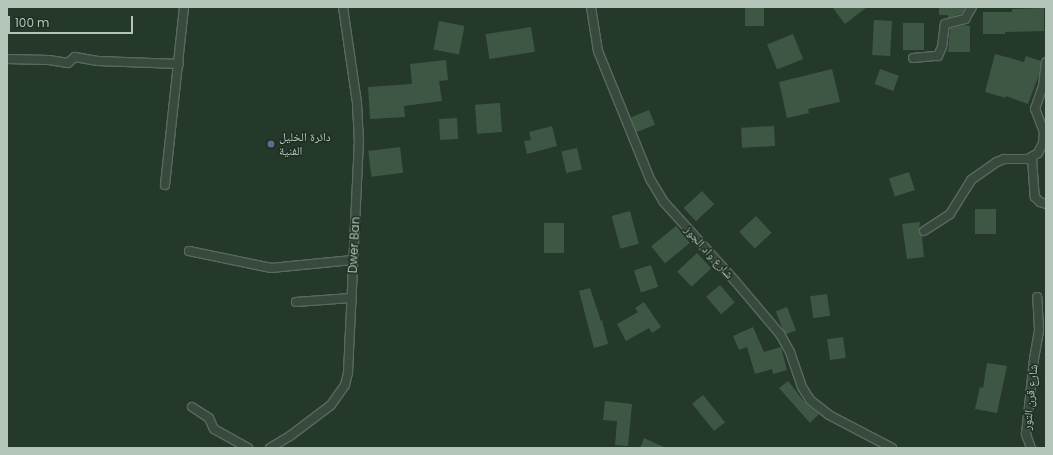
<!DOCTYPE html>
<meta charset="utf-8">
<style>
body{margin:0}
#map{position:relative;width:1053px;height:455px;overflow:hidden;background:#24392a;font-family:Poppins,"Noto Naskh Arabic",sans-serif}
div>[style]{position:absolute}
.building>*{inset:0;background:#3e5745;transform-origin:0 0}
.roads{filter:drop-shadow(1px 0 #586a5e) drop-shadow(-1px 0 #586a5e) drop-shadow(0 1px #586a5e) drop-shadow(0 -1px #586a5e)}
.minor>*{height:8px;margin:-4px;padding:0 4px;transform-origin:4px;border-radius:4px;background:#384a3d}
.dots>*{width:11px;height:11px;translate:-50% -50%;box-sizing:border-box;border:2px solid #1d2e22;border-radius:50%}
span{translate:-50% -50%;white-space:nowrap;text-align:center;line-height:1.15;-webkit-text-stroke:3px #1d2e22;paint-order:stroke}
.poi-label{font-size:12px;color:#b3c5b9}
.left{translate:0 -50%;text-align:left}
.street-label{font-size:12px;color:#b3c5b9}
.frame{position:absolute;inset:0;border:8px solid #b3c5b9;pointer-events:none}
.scale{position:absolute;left:8px;top:16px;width:125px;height:18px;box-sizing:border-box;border:2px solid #b3c5b9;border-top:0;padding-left:5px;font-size:12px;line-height:14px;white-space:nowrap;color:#b3c5b9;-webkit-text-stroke:3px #1d2e22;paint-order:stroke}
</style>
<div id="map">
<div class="building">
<div style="left:745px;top:7px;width:19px;height:19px"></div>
<div style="clip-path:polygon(832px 7px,867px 7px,845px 24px)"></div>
<div style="clip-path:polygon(939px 7px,964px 7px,964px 10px,961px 14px,948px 18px,948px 15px,939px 15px)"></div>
<div style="clip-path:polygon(1044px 8px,1044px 31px,1005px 32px,1005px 34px,983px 34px,983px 12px,1012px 12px,1012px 9px)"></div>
<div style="left:874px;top:20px;width:18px;height:35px;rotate:3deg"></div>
<div style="left:439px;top:21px;width:26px;height:29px;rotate:11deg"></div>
<div style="left:924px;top:23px;width:27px;height:21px;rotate:90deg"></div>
<div style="clip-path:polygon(964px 25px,970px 26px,970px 52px,948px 52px,950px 28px)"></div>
<div style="left:531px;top:27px;width:25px;height:46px;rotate:81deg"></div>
<div style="left:793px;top:34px;width:27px;height:28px;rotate:68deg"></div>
<div style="clip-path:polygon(995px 54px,1024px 62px,1026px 56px,1041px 61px,1039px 75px,1028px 104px,1006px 96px,1006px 98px,985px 92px)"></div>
<div style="clip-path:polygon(446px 60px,448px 80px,439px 81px,442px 101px,404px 106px,405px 117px,370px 119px,368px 87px,412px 84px,410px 64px)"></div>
<div style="clip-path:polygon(832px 69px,840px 102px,808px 109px,809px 113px,787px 118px,779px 82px)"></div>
<div style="left:880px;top:69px;width:20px;height:16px;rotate:20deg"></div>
<div style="left:500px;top:103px;width:29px;height:25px;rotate:86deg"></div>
<div style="left:649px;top:110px;width:16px;height:20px;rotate:68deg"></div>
<div style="left:457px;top:118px;width:21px;height:18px;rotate:87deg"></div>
<div style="clip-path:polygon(552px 126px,557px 146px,527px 154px,524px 141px,531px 140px,529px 132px)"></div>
<div style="left:774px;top:126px;width:20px;height:33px;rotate:87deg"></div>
<div style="left:400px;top:147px;width:26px;height:32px;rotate:83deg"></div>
<div style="left:577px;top:148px;width:22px;height:16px;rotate:77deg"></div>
<div style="left:909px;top:172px;width:19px;height:21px;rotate:72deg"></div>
<div style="left:702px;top:191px;width:18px;height:25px;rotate:47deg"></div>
<div style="left:975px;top:209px;width:21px;height:25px"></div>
<div style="left:630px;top:211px;width:34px;height:19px;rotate:75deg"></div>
<div style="left:756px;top:216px;width:23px;height:23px;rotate:47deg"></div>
<div style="clip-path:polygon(920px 222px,919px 232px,922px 236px,924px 257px,907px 259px,902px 224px)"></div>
<div style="left:544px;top:223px;width:20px;height:30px"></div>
<div style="left:676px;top:226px;width:22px;height:32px;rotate:51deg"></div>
<div style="left:697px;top:253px;width:21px;height:27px;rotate:47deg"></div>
<div style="left:651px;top:265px;width:23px;height:18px;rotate:72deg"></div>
<div style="left:720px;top:285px;width:23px;height:18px;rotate:50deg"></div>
<div style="clip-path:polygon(590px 288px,601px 321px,602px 320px,608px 344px,594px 348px,579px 291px)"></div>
<div style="left:827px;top:294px;width:22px;height:17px;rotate:82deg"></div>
<div style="clip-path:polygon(644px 302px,661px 327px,652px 333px,649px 328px,626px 341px,617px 324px,638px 312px,635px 308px)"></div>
<div style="left:787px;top:307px;width:25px;height:12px;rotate:69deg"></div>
<div style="clip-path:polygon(753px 327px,764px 352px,781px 347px,787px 370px,773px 374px,772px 369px,755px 374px,747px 347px,739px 350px,733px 336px)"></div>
<div style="left:843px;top:337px;width:21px;height:16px;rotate:82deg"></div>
<div style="clip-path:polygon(987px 363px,1007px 366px,997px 413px,975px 409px,980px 387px,983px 388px)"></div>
<div style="clip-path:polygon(788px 381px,806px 404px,819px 414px,810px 423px,779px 388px)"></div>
<div style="left:703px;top:395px;width:35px;height:14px;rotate:51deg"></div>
<div style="clip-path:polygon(605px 401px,632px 404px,628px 446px,615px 445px,617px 421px,603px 420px)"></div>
<div style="clip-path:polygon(644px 438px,666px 448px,640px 448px)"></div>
</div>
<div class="roads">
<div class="minor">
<div style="left:591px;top:7px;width:45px;rotate:81deg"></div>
<div style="left:598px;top:51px;width:138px;rotate:67.9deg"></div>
<div style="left:650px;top:179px;width:26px;rotate:59deg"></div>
<div style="left:663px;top:201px;width:108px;rotate:48deg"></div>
<div style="left:735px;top:281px;width:70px;rotate:49.7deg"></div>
<div style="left:780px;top:334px;width:21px;rotate:61deg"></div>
<div style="left:790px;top:352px;width:37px;rotate:71deg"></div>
<div style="left:802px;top:387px;width:15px;rotate:58deg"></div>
<div style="left:810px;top:400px;width:24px;rotate:38deg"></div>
<div style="left:829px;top:415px;width:71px;rotate:27.6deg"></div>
<div style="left:913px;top:58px;width:25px;rotate:-5deg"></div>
<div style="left:938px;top:56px;width:10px;rotate:-66deg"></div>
<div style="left:942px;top:47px;width:23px;rotate:-83deg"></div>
<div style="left:945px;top:24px;width:21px;rotate:-14deg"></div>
<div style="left:965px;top:19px;width:14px;rotate:-60deg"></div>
<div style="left:7px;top:59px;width:42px;rotate:1.4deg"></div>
<div style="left:49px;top:60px;width:19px;rotate:9deg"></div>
<div style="left:68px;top:63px;width:9px;rotate:-41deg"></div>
<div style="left:75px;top:57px;width:23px;rotate:10deg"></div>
<div style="left:98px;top:61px;width:81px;rotate:2.1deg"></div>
<div style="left:1032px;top:158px;width:39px;rotate:86deg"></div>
<div style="left:1035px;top:197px;width:7px;rotate:45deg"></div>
<div style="left:1040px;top:202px;width:6px;rotate:18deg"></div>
<div style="left:165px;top:185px;width:179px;rotate:-83.9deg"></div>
<div style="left:924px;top:231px;width:31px;rotate:-33deg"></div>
<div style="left:950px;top:214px;width:40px;rotate:-58deg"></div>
<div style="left:971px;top:180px;width:32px;rotate:-35deg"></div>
<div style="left:997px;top:162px;width:8px;rotate:-23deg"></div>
<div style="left:1004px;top:159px;width:24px"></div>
<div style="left:1028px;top:159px;width:12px;rotate:-31deg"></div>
<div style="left:1038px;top:153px;width:11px;rotate:-63deg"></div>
<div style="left:1043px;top:143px;width:11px;rotate:-85deg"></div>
<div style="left:1044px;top:132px;width:25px;rotate:-111deg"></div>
<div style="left:1035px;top:109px;width:24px;rotate:-71deg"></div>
<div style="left:1043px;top:86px;width:24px;rotate:-83deg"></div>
<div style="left:189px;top:251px;width:84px;rotate:11.7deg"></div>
<div style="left:271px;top:268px;width:82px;rotate:-5.6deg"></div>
<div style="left:296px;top:302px;width:55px;rotate:-4.2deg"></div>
<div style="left:192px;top:407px;width:20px;rotate:33deg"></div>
<div style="left:209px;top:418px;width:12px;rotate:66deg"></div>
<div style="left:214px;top:429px;width:39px;rotate:29deg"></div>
<div style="left:270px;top:448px;width:23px;rotate:-31deg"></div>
<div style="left:290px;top:436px;width:51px;rotate:-37.1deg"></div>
<div style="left:331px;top:405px;width:24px;rotate:-55deg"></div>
<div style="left:345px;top:385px;width:12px;rotate:-76deg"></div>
<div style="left:348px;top:373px;width:230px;rotate:-87.3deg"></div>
<div style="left:359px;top:143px;width:40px;rotate:-92.9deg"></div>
<div style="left:357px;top:103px;width:97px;rotate:-98.3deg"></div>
<div style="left:1031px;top:448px;width:15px;rotate:-110deg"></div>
<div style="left:1026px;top:434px;width:75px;rotate:-83.9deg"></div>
<div style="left:1034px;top:359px;width:29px;rotate:-80deg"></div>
<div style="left:1039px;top:330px;width:33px;rotate:-93deg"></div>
</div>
</div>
<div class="dots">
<div style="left:271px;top:144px;background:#5c6f8a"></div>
</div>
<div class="poi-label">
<span class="left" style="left:279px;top:144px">دائرة الخليل<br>الفنية</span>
</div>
<div class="street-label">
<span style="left:354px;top:245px;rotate:-87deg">Dwer Ban</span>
<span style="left:709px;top:252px;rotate:48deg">شارع واد الجوز</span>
<span style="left:1030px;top:397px;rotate:-84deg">شارع قرن التور</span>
</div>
<div class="frame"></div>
<div class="scale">100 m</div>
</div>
